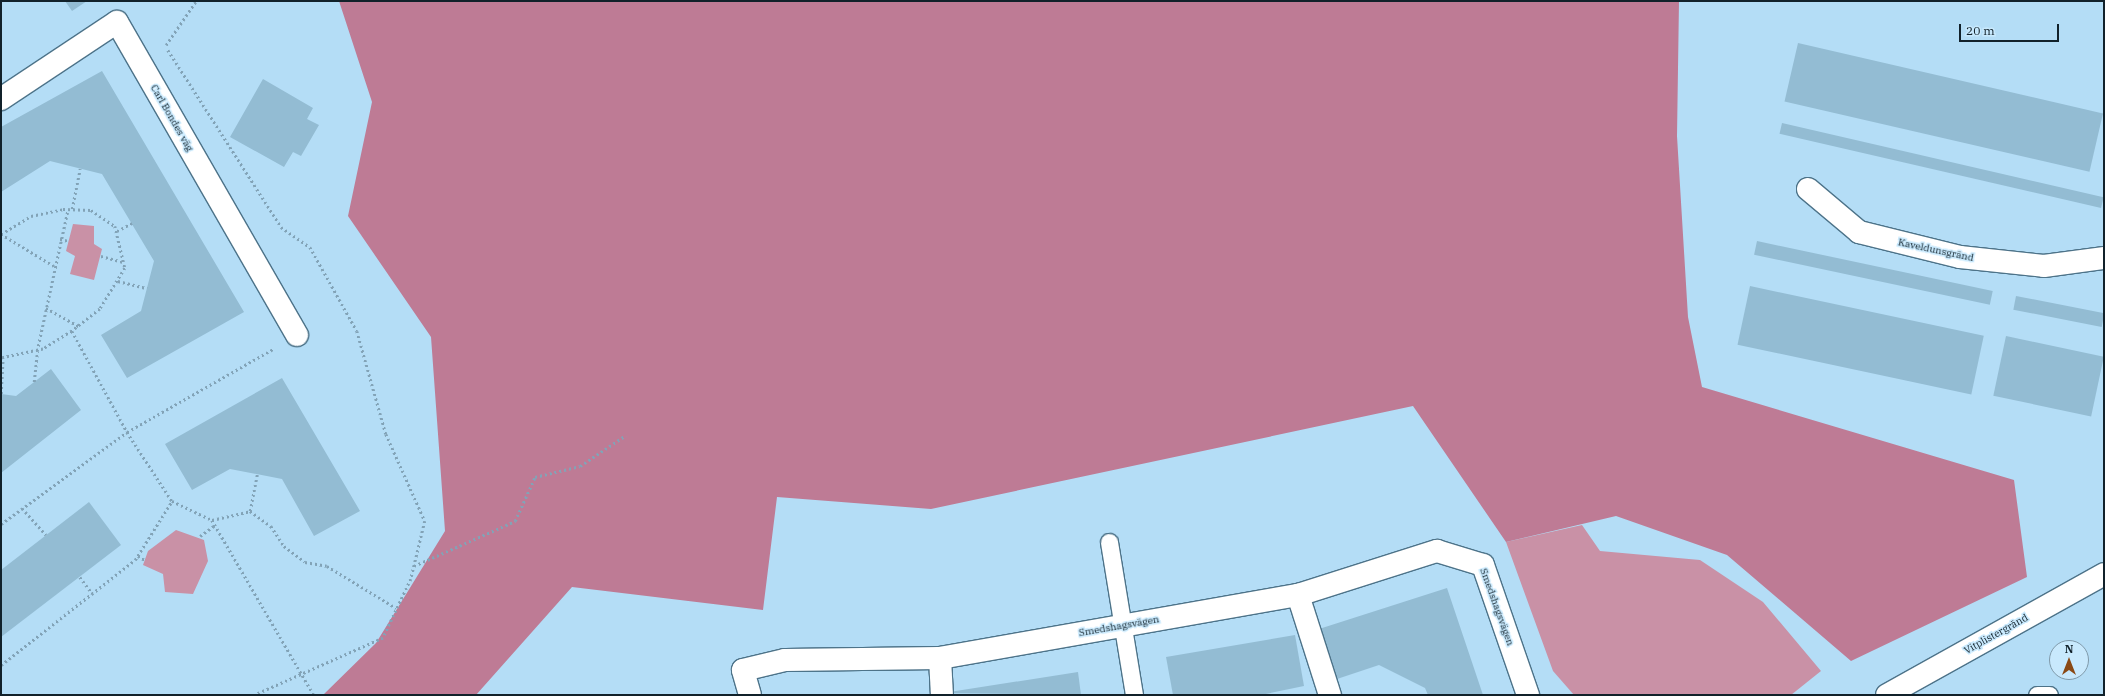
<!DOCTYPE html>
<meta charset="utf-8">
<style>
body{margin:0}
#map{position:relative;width:2105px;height:696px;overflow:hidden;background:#b4ddf6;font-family:"IBM Plex Serif",serif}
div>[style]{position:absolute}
.green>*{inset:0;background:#c991a6}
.forest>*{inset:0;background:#be7b95}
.building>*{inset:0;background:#93bcd3;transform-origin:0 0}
.path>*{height:2.5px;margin-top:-1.25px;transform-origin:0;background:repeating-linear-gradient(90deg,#82a3b7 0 2px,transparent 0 5px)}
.roads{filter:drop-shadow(1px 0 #4d7389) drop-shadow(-1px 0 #4d7389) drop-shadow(0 1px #4d7389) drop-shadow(0 -1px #4d7389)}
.lane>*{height:17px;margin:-8.5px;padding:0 8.5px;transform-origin:8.5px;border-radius:8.5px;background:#fff}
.street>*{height:22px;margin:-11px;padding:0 11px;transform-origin:11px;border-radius:11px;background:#fff}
span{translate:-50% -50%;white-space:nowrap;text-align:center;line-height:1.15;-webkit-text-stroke:3px #c8e9fd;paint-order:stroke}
.street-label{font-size:10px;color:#11212a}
.frame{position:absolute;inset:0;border:2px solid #11212a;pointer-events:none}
.north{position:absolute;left:2049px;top:640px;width:40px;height:40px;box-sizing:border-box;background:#c8e9fd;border:1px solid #7f99a9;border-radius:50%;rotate:0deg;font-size:11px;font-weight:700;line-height:16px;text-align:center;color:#11212a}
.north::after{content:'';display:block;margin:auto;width:14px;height:18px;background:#8a4915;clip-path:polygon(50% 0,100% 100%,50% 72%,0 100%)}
.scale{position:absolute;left:1959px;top:24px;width:100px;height:18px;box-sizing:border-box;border:2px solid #11212a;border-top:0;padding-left:5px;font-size:12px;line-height:14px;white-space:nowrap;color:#11212a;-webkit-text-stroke:3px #c8e9fd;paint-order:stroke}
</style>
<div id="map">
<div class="green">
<div style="clip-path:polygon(73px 224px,94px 226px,94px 244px,102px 249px,94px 280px,70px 274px,75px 256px,66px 251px)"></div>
<div style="clip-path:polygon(1582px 525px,1600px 551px,1700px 560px,1763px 602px,1821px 671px,1791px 695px,1574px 695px,1553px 671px,1506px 542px)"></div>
<div style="clip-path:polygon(176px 530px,204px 540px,208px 561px,193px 594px,165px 592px,163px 574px,143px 565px,148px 551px)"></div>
</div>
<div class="forest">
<div style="clip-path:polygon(339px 1px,1679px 1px,1677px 136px,1688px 317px,1702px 387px,2014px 480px,2027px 577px,1851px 661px,1727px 555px,1616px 516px,1506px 542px,1413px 406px,931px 509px,777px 497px,763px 610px,572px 587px,476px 695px,323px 695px,376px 643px,445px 531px,431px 337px,348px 216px,372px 102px)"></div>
</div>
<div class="building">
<div style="clip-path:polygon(65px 1px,87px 1px,72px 11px)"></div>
<div style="left:1798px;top:43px;width:313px;height:60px;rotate:13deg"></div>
<div style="clip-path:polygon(102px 71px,244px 312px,127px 378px,101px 335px,141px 311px,154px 261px,102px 174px,50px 161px,1px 192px,1px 127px)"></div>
<div style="clip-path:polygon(263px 79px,313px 108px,307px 119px,319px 125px,301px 156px,293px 152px,284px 167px,230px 137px)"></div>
<div style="left:1782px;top:123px;width:330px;height:11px;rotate:13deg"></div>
<div style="left:1757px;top:241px;width:241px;height:14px;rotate:12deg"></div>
<div style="left:1750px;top:286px;width:239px;height:60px;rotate:12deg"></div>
<div style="left:2016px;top:296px;width:90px;height:14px;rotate:11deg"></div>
<div style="left:2006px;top:336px;width:100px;height:61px;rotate:12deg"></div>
<div style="clip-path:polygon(51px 369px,81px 410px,1px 473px,1px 394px,16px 396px)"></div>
<div style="clip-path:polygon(282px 378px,360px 511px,314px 536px,282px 479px,230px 469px,192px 490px,165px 444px)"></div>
<div style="clip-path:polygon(89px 502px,121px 545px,1px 637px,1px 570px)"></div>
<div style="clip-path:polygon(1447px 588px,1483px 695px,1428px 695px,1425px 688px,1379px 665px,1337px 679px,1319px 629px)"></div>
<div style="clip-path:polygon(1295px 635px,1304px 686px,1261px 695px,1173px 695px,1166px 657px)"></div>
<div style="clip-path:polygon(1078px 672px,1081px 695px,943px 693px)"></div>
</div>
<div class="path">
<div style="left:166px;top:45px;width:53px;rotate:-55.7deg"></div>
<div style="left:168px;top:50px;width:210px;rotate:57.4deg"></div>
<div style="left:281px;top:227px;width:35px;rotate:35deg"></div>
<div style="left:310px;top:247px;width:96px;rotate:60.8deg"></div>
<div style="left:357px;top:331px;width:107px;rotate:74.3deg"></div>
<div style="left:386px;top:434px;width:95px;rotate:65.9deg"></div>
<div style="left:425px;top:521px;width:60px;rotate:103.6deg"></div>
<div style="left:411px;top:579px;width:65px;rotate:115.4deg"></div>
<div style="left:383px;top:638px;width:140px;rotate:156deg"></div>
<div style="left:72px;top:209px;width:41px;rotate:-78.7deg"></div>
<div style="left:117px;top:231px;width:17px;rotate:-28deg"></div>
<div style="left:1px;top:234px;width:35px;rotate:-31deg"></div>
<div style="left:31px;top:216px;width:33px;rotate:-12deg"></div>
<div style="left:63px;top:209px;width:28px;rotate:2deg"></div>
<div style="left:91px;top:210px;width:29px;rotate:34deg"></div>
<div style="left:115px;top:226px;width:43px;rotate:76.6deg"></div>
<div style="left:125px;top:268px;width:48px;rotate:121.4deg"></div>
<div style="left:100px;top:309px;width:36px;rotate:142deg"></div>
<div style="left:72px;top:331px;width:34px;rotate:148deg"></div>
<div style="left:43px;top:349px;width:43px;rotate:167.9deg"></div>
<div style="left:1px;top:234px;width:62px;rotate:31.1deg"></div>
<div style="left:60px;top:239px;width:9px;rotate:13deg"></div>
<div style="left:101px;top:256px;width:24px;rotate:15deg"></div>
<div style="left:118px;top:281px;width:30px;rotate:14deg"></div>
<div style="left:46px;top:308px;width:38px;rotate:29deg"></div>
<div style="left:72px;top:331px;width:115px;rotate:61.4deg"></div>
<div style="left:127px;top:432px;width:82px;rotate:56.9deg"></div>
<div style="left:172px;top:501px;width:44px;rotate:25.4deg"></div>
<div style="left:212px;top:520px;width:203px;rotate:59.8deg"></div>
<div style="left:34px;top:382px;width:31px;rotate:-84deg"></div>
<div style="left:37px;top:351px;width:145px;rotate:-77.7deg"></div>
<div style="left:1px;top:394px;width:36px;rotate:-87deg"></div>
<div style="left:22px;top:508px;width:36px;rotate:48deg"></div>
<div style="left:250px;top:511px;width:26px;rotate:36deg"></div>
<div style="left:271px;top:526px;width:24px;rotate:57deg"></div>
<div style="left:284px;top:546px;width:26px;rotate:37deg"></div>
<div style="left:305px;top:562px;width:22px;rotate:10deg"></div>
<div style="left:327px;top:566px;width:81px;rotate:31.3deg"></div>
<div style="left:212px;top:520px;width:39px;rotate:-13deg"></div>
<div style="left:250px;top:511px;width:37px;rotate:-79deg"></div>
<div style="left:1px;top:524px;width:156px;rotate:-36.1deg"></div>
<div style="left:127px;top:432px;width:168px;rotate:-29.6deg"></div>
<div style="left:200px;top:536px;width:19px;rotate:-36deg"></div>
<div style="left:138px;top:556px;width:8px;rotate:30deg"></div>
<div style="left:414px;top:566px;width:111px;rotate:-24deg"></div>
<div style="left:515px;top:521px;width:48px;rotate:-65.6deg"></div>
<div style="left:535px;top:477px;width:46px;rotate:-13.7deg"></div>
<div style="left:580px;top:466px;width:55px;rotate:-34deg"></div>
<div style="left:80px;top:577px;width:21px;rotate:53deg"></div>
<div style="left:1px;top:665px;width:170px;rotate:-38.1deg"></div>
<div style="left:135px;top:560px;width:70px;rotate:-57.9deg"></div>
</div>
<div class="roads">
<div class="lane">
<div style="left:1109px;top:542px;width:155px;rotate:80.7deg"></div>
<div style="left:2037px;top:695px;width:12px"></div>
</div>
<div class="street">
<div style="left:1px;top:99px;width:139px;rotate:-33.6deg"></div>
<div style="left:117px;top:22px;width:361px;rotate:60.1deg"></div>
<div style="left:1808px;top:189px;width:67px;rotate:40.1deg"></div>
<div style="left:1859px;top:232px;width:104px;rotate:13.9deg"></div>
<div style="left:1960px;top:257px;width:84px;rotate:6.1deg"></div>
<div style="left:2044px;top:266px;width:61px;rotate:-7.6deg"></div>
<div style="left:1298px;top:595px;width:105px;rotate:72.3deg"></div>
<div style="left:940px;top:658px;width:37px;rotate:87deg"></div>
<div style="left:750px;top:695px;width:26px;rotate:-106deg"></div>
<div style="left:743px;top:670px;width:43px;rotate:-13.4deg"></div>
<div style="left:785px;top:660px;width:155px;rotate:-0.7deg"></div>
<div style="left:940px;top:658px;width:364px;rotate:-10deg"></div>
<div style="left:1298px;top:595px;width:146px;rotate:-17.6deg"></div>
<div style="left:1437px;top:551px;width:48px;rotate:16.9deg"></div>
<div style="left:1483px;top:565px;width:138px;rotate:70.9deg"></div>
<div style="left:1887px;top:695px;width:248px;rotate:-29.1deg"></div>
</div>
</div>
<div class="street-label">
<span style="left:172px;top:118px;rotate:60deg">Carl Bondes väg</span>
<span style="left:1936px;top:250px;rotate:12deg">Kaveldunsgränd</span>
<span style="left:1497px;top:607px;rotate:70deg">Smedshagsvägen</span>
<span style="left:1119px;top:626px;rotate:-10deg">Smedshagsvägen</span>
<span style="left:1996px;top:634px;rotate:-29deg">Vitplistergränd</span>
</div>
<div class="frame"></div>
<div class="north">N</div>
<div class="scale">20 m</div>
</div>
